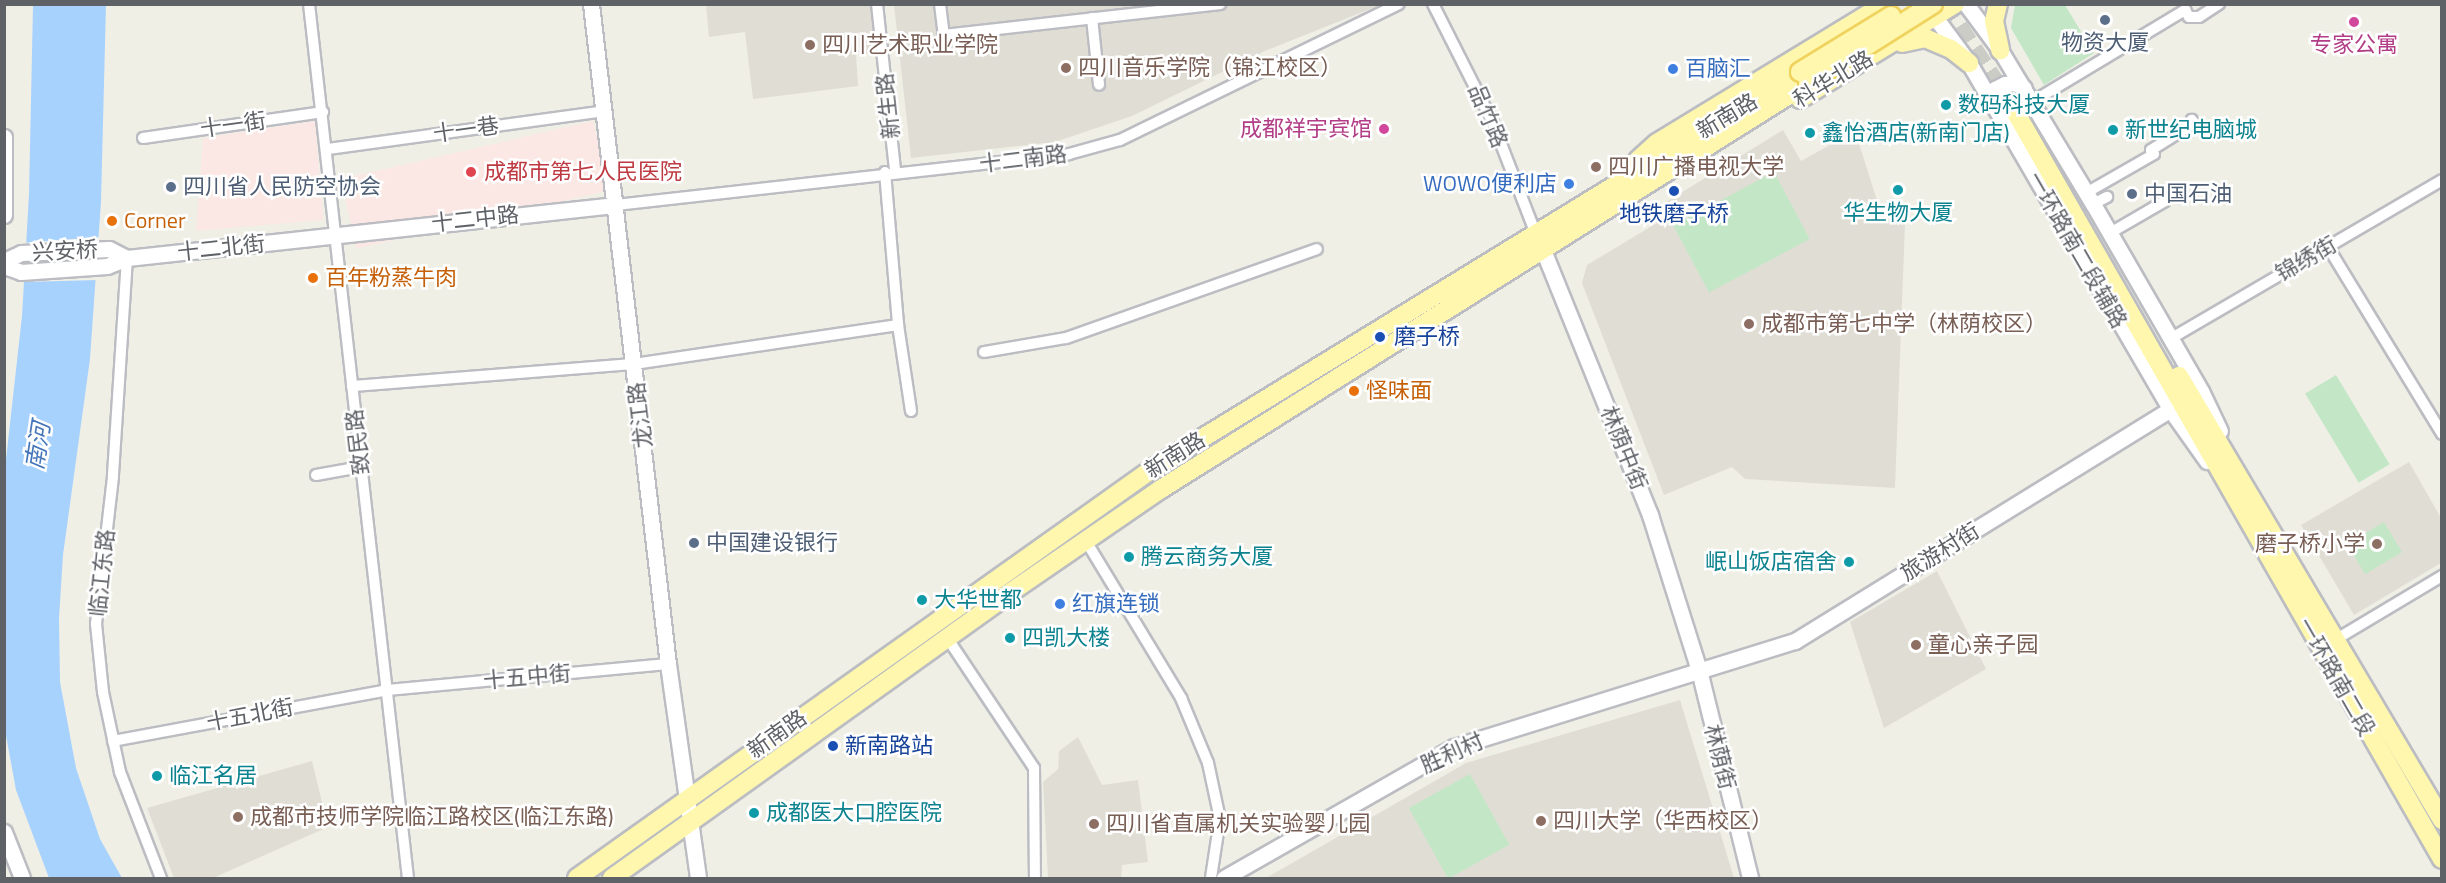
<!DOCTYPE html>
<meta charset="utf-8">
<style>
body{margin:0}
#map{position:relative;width:2446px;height:883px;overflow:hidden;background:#f0efe6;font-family:"Titillium Web","Noto Sans SC",sans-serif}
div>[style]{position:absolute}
.education>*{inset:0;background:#e0ded4}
.medical>*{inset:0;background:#fbe8e4;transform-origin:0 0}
.green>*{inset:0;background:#c3e7c6;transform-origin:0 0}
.water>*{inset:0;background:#a8d2fe}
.pier>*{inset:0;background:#f0efe6}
.primary-tunnel>*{height:18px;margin-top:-9px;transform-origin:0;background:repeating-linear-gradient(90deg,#ccccc6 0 18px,transparent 0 27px)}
.roads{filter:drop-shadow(2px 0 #bbbdc2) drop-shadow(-2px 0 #bbbdc2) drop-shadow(0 2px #bbbdc2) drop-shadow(0 -2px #bbbdc2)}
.street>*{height:10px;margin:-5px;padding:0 5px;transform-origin:5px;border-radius:5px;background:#fff}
.secondary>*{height:15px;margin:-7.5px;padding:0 7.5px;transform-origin:7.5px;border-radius:7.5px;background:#fff}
.primary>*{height:18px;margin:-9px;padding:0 9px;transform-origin:9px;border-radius:9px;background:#fef7ad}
.bridges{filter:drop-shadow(2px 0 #f0d35f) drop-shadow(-2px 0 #f0d35f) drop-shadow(0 2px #f0d35f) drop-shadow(0 -2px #f0d35f)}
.primary-bridge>*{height:18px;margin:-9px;padding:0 9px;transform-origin:9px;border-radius:9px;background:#fef7ad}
.dots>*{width:16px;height:16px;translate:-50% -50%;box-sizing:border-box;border:3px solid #fff;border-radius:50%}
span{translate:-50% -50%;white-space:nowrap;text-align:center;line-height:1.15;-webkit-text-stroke:5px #fff;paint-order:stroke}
.service-label{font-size:22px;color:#4e5e75}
.left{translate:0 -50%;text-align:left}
.education-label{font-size:22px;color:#785e54}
.right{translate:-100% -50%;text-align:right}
.hotel-label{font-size:22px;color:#b23c85}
.shop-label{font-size:22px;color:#366cbe}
.street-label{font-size:22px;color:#5e6166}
.culture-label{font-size:22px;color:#0d838f}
.health-label{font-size:22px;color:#be3a42}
.transit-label{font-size:22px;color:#164399}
.food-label{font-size:22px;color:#c56008}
.water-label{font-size:24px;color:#4676ba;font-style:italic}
.frame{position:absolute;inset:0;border:6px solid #5e6166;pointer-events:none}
</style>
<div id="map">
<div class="education">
<div style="clip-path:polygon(706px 5px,870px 5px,875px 53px,856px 55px,858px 86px,753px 99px,745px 32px,709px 37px)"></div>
<div style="clip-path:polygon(894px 5px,1380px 5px,1265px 51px,1132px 116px,1055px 142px,911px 158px)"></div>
<div style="clip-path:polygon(1783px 130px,1801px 161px,1855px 131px,1882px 216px,1905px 224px,1895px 488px,1745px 479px,1732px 467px,1664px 495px,1582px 283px,1587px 265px,1665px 218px,1658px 207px)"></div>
<div style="clip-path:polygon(2409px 462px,2441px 518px,2441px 563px,2354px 615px,2301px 525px)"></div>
<div style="clip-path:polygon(1937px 571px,1986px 669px,1884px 728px,1850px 622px)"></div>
<div style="clip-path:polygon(1680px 700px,1734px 878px,1266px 878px,1466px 763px)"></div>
<div style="clip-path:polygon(1078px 737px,1102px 785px,1138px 780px,1148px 862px,1122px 865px,1121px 878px,1048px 878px,1043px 782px,1058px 769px,1059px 751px)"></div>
<div style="clip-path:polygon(312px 761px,328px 827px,213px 878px,174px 878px,147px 808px)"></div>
</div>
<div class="medical">
<div style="clip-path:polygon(315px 121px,323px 220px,196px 231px,203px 138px)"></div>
<div style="left:593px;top:121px;width:71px;height:259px;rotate:77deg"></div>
</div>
<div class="green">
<div style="clip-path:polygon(2015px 5px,2065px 5px,2094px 53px,2044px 85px,2011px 28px)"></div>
<div style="left:1774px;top:172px;width:76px;height:114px;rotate:62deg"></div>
<div style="left:2336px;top:375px;width:104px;height:36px;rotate:59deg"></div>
<div style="left:2384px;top:522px;width:35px;height:43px;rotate:59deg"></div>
<div style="left:1470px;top:774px;width:81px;height:70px;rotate:61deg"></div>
</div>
<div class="water">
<div style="clip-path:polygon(33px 5px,106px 5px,101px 202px,90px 359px,63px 555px,59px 618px,60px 682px,76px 768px,100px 839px,122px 878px,49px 878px,16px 790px,5px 730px,4px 477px,22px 316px,29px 194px)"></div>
</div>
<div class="pier">
<div style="clip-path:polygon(102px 237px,98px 280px,21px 282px,23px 243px)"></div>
</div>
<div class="primary-tunnel">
<div style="left:1944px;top:4px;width:131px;rotate:56.6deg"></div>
</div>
<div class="roads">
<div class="street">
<div style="left:309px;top:4px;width:880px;rotate:83.54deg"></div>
<div style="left:877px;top:4px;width:168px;rotate:83.8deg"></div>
<div style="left:940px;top:4px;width:31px;rotate:83deg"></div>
<div style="left:944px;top:35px;width:278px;rotate:-6.4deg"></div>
<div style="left:1433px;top:4px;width:133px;rotate:63.2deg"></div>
<div style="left:1493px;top:123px;width:117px;rotate:68.9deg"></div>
<div style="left:1092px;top:18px;width:67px;rotate:84deg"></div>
<div style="left:2032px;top:102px;width:179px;rotate:-31deg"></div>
<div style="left:2185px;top:10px;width:8px;rotate:60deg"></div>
<div style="left:2189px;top:17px;width:10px"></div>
<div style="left:2199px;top:17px;width:24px;rotate:-33deg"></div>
<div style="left:143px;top:138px;width:182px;rotate:-8.2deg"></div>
<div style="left:328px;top:149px;width:279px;rotate:-7.8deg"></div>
<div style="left:885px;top:172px;width:154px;rotate:85.1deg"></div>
<div style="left:898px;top:325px;width:87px;rotate:81.4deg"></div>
<div style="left:2086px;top:193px;width:78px;rotate:-29.8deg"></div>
<div style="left:2154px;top:154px;width:5px;rotate:-127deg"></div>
<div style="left:2151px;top:150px;width:51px;rotate:-32.1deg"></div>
<div style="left:2194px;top:123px;width:4px;rotate:-124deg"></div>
<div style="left:2093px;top:204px;width:16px;rotate:-27deg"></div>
<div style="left:616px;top:205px;width:456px;rotate:-6.4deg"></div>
<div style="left:1069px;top:154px;width:53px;rotate:-15.4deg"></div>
<div style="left:1120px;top:140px;width:310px;rotate:-26deg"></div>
<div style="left:2110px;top:233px;width:64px;rotate:-30.2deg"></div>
<div style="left:2328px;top:247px;width:219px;rotate:58.6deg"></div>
<div style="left:127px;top:258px;width:219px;rotate:93.7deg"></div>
<div style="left:113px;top:477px;width:148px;rotate:96.6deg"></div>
<div style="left:96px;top:624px;width:68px;rotate:84.1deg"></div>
<div style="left:103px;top:692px;width:82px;rotate:78deg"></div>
<div style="left:120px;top:772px;width:114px;rotate:68.9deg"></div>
<div style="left:2170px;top:339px;width:315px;rotate:-30.3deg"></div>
<div style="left:984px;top:352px;width:83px;rotate:-9.7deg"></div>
<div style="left:1066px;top:338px;width:266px;rotate:-19.5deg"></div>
<div style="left:352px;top:386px;width:283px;rotate:-4.5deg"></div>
<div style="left:634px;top:364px;width:267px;rotate:-8.4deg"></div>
<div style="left:316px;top:475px;width:46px;rotate:-10.1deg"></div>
<div style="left:1086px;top:541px;width:184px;rotate:58.8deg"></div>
<div style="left:1181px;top:698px;width:70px;rotate:67.4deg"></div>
<div style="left:1208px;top:763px;width:57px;rotate:77.9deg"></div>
<div style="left:1220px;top:819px;width:60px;rotate:98.7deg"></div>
<div style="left:948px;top:639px;width:155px;rotate:56.3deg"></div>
<div style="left:1034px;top:768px;width:110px;rotate:89.5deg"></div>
<div style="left:2335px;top:640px;width:125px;rotate:-30.9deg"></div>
<div style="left:113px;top:741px;width:279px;rotate:-10.5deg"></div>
<div style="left:387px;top:690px;width:282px;rotate:-5.3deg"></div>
</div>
<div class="secondary">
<div style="left:591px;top:4px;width:664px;rotate:83.35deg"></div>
<div style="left:668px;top:664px;width:216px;rotate:82deg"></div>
<div style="left:1966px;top:4px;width:57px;rotate:53.5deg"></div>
<div style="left:2000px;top:50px;width:180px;rotate:58.9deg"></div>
<div style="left:2093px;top:204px;width:216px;rotate:60deg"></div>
<div style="left:2201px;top:391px;width:44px;rotate:64.6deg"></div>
<div style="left:1929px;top:9px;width:67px;rotate:53.5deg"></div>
<div style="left:1969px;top:63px;width:400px;rotate:59.8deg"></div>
<div style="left:2170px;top:409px;width:64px;rotate:54.6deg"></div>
<div style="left:1990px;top:100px;width:12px;rotate:-66deg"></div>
<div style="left:1995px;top:89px;width:11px;rotate:-27deg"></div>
<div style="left:2005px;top:84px;width:10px;rotate:-6deg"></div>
<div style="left:2015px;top:83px;width:10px;rotate:29deg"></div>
<div style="left:4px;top:137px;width:78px;rotate:90deg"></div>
<div style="left:1539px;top:240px;width:297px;rotate:68deg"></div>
<div style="left:1650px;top:515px;width:163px;rotate:72.5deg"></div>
<div style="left:1699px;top:670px;width:214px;rotate:76.2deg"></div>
<div style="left:4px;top:261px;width:19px;rotate:-25deg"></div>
<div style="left:21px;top:253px;width:88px;rotate:-2.6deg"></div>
<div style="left:109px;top:249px;width:20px;rotate:27deg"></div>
<div style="left:127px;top:258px;width:492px;rotate:-6.2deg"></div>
<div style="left:4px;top:266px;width:18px;rotate:19deg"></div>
<div style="left:21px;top:272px;width:86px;rotate:-4deg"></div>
<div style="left:107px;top:266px;width:22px;rotate:-22deg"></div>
<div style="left:4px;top:832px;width:49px;rotate:68.6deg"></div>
<div style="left:1224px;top:878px;width:265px;rotate:-29.7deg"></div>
<div style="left:1454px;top:747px;width:357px;rotate:-17.3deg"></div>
<div style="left:1795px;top:641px;width:441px;rotate:-31.7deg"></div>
</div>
<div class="primary">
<div style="left:1998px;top:4px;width:17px;rotate:103deg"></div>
<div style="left:1994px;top:21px;width:30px;rotate:78deg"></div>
<div style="left:1902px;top:43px;width:24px;rotate:-12deg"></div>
<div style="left:1925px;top:38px;width:28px;rotate:23deg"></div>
<div style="left:1951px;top:49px;width:23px;rotate:38deg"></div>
<div style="left:1800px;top:99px;width:182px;rotate:-31.5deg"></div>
<div style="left:2016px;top:113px;width:859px;rotate:60.27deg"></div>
<div style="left:1638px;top:160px;width:25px;rotate:-42deg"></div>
<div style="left:1657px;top:143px;width:267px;rotate:-31.4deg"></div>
<div style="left:2179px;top:376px;width:516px;rotate:59.36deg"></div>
<div style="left:577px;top:878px;width:706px;rotate:-35.42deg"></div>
<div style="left:1152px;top:469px;width:760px;rotate:-31.49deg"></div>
<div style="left:612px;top:878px;width:487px;rotate:-35.6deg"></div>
<div style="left:1008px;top:594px;width:186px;rotate:-34.5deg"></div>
<div style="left:1161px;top:489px;width:764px;rotate:-32.11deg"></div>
</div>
</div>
<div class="bridges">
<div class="primary-bridge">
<div style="left:1800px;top:72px;width:107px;rotate:-31.6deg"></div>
<div style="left:1808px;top:83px;width:148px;rotate:-32.3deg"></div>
</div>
</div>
<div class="dots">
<div style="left:2105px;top:20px;background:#5c6f8a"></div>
<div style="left:2354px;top:22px;background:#d1479c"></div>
<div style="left:810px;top:45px;background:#8d6e63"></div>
<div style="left:1066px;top:68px;background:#8d6e63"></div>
<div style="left:1673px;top:69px;background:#3f7fe0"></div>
<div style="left:1946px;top:105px;background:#0f9aa8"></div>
<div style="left:1384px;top:129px;background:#d1479c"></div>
<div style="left:2113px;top:130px;background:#0f9aa8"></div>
<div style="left:1810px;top:133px;background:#0f9aa8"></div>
<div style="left:1596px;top:167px;background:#8d6e63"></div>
<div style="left:471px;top:172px;background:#e0444e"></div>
<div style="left:1569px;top:184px;background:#3f7fe0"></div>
<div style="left:171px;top:187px;background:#5c6f8a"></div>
<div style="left:1898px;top:190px;background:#0f9aa8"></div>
<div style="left:1674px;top:191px;background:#1a4fb4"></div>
<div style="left:2132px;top:194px;background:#5c6f8a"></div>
<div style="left:112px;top:221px;background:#e8710a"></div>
<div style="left:313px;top:278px;background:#e8710a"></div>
<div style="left:1749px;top:324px;background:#8d6e63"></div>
<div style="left:1380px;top:337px;background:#1a4fb4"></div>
<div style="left:1354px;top:391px;background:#e8710a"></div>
<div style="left:694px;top:543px;background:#5c6f8a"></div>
<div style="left:2377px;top:544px;background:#8d6e63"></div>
<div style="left:1129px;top:557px;background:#0f9aa8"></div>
<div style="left:1849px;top:562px;background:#0f9aa8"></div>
<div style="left:922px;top:600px;background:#0f9aa8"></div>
<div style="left:1060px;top:604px;background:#3f7fe0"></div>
<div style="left:1010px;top:638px;background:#0f9aa8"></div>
<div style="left:1916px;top:645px;background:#8d6e63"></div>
<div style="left:833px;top:746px;background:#1a4fb4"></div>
<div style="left:157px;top:776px;background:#0f9aa8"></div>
<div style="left:754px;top:813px;background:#0f9aa8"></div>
<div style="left:238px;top:817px;background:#8d6e63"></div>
<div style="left:1541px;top:821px;background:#8d6e63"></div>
<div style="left:1094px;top:824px;background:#8d6e63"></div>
</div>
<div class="service-label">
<span style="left:2105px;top:43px">物资大厦</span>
<span class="left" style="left:183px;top:187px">四川省人民防空协会</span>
<span class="left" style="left:2144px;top:194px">中国石油</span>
<span class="left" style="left:706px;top:543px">中国建设银行</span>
</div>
<div class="education-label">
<span class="left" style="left:822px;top:45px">四川艺术职业学院</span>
<span class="left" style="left:1078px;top:68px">四川音乐学院（锦江校区）</span>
<span class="left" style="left:1608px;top:167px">四川广播电视大学</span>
<span class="left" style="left:1761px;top:324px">成都市第七中学（林荫校区）</span>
<span class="right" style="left:2365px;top:544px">磨子桥小学</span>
<span class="left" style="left:1928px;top:645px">童心亲子园</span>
<span class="left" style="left:250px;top:817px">成都市技师学院临江路校区(临江东路)</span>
<span class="left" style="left:1553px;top:821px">四川大学（华西校区）</span>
<span class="left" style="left:1106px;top:824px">四川省直属机关实验婴儿园</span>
</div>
<div class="hotel-label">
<span style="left:2354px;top:45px">专家公寓</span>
<span class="right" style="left:1372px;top:129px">成都祥宇宾馆</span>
</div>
<div class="shop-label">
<span class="left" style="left:1685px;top:69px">百脑汇</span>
<span class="right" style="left:1557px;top:184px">WOWO便利店</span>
<span class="left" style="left:1072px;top:604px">红旗连锁</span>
</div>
<div class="street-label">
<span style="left:1833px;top:79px;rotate:-31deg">科华北路</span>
<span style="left:888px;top:106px;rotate:-96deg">新生路</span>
<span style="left:1488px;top:116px;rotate:67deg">品竹路</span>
<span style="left:1727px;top:116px;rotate:-31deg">新南路</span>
<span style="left:233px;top:125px;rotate:-8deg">十一街</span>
<span style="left:466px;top:130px;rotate:-8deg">十一巷</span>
<span style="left:1023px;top:159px;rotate:-7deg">十二南路</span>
<span style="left:475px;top:219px;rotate:-6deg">十二中路</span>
<span style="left:221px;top:248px;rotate:-6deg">十二北街</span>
<span style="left:2077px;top:250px;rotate:60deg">一环路南二段辅路</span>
<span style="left:65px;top:251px;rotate:-3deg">兴安桥</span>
<span style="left:2306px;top:259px;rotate:-30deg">锦绣街</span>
<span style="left:640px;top:415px;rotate:-97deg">龙江路</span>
<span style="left:358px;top:442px;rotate:-97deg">致民路</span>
<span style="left:1624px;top:448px;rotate:68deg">林荫中街</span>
<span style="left:1175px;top:455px;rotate:-32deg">新南路</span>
<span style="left:1940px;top:552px;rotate:-32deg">旅游村街</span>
<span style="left:102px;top:573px;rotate:-84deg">临江东路</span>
<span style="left:527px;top:677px;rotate:-5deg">十五中街</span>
<span style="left:2336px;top:677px;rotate:60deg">一环路南二段</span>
<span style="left:250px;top:715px;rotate:-11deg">十五北街</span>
<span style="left:777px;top:734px;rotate:-35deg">新南路</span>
<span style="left:1452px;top:753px;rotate:-24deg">胜利村</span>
<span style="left:1720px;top:757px;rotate:76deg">林荫街</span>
</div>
<div class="culture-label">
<span class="left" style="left:1958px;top:105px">数码科技大厦</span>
<span class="left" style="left:2125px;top:130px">新世纪电脑城</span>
<span class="left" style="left:1822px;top:133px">鑫怡酒店(新南门店)</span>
<span style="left:1898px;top:213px">华生物大厦</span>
<span class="left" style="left:1141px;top:557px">腾云商务大厦</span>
<span class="right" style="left:1837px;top:562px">岷山饭店宿舍</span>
<span class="left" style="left:934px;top:600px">大华世都</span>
<span class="left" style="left:1022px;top:638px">四凯大楼</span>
<span class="left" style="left:169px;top:776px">临江名居</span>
<span class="left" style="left:766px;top:813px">成都医大口腔医院</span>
</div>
<div class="health-label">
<span class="left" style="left:484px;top:172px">成都市第七人民医院</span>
</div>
<div class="transit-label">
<span style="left:1674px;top:214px">地铁磨子桥</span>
<span class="left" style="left:1394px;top:337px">磨子桥</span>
<span class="left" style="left:845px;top:746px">新南路站</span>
</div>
<div class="food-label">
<span class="left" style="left:124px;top:221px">Corner</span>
<span class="left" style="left:325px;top:278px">百年粉蒸牛肉</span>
<span class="left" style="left:1366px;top:391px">怪味面</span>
</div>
<div class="water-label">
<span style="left:38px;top:446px;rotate:-81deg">南河</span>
</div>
<div class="frame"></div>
</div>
